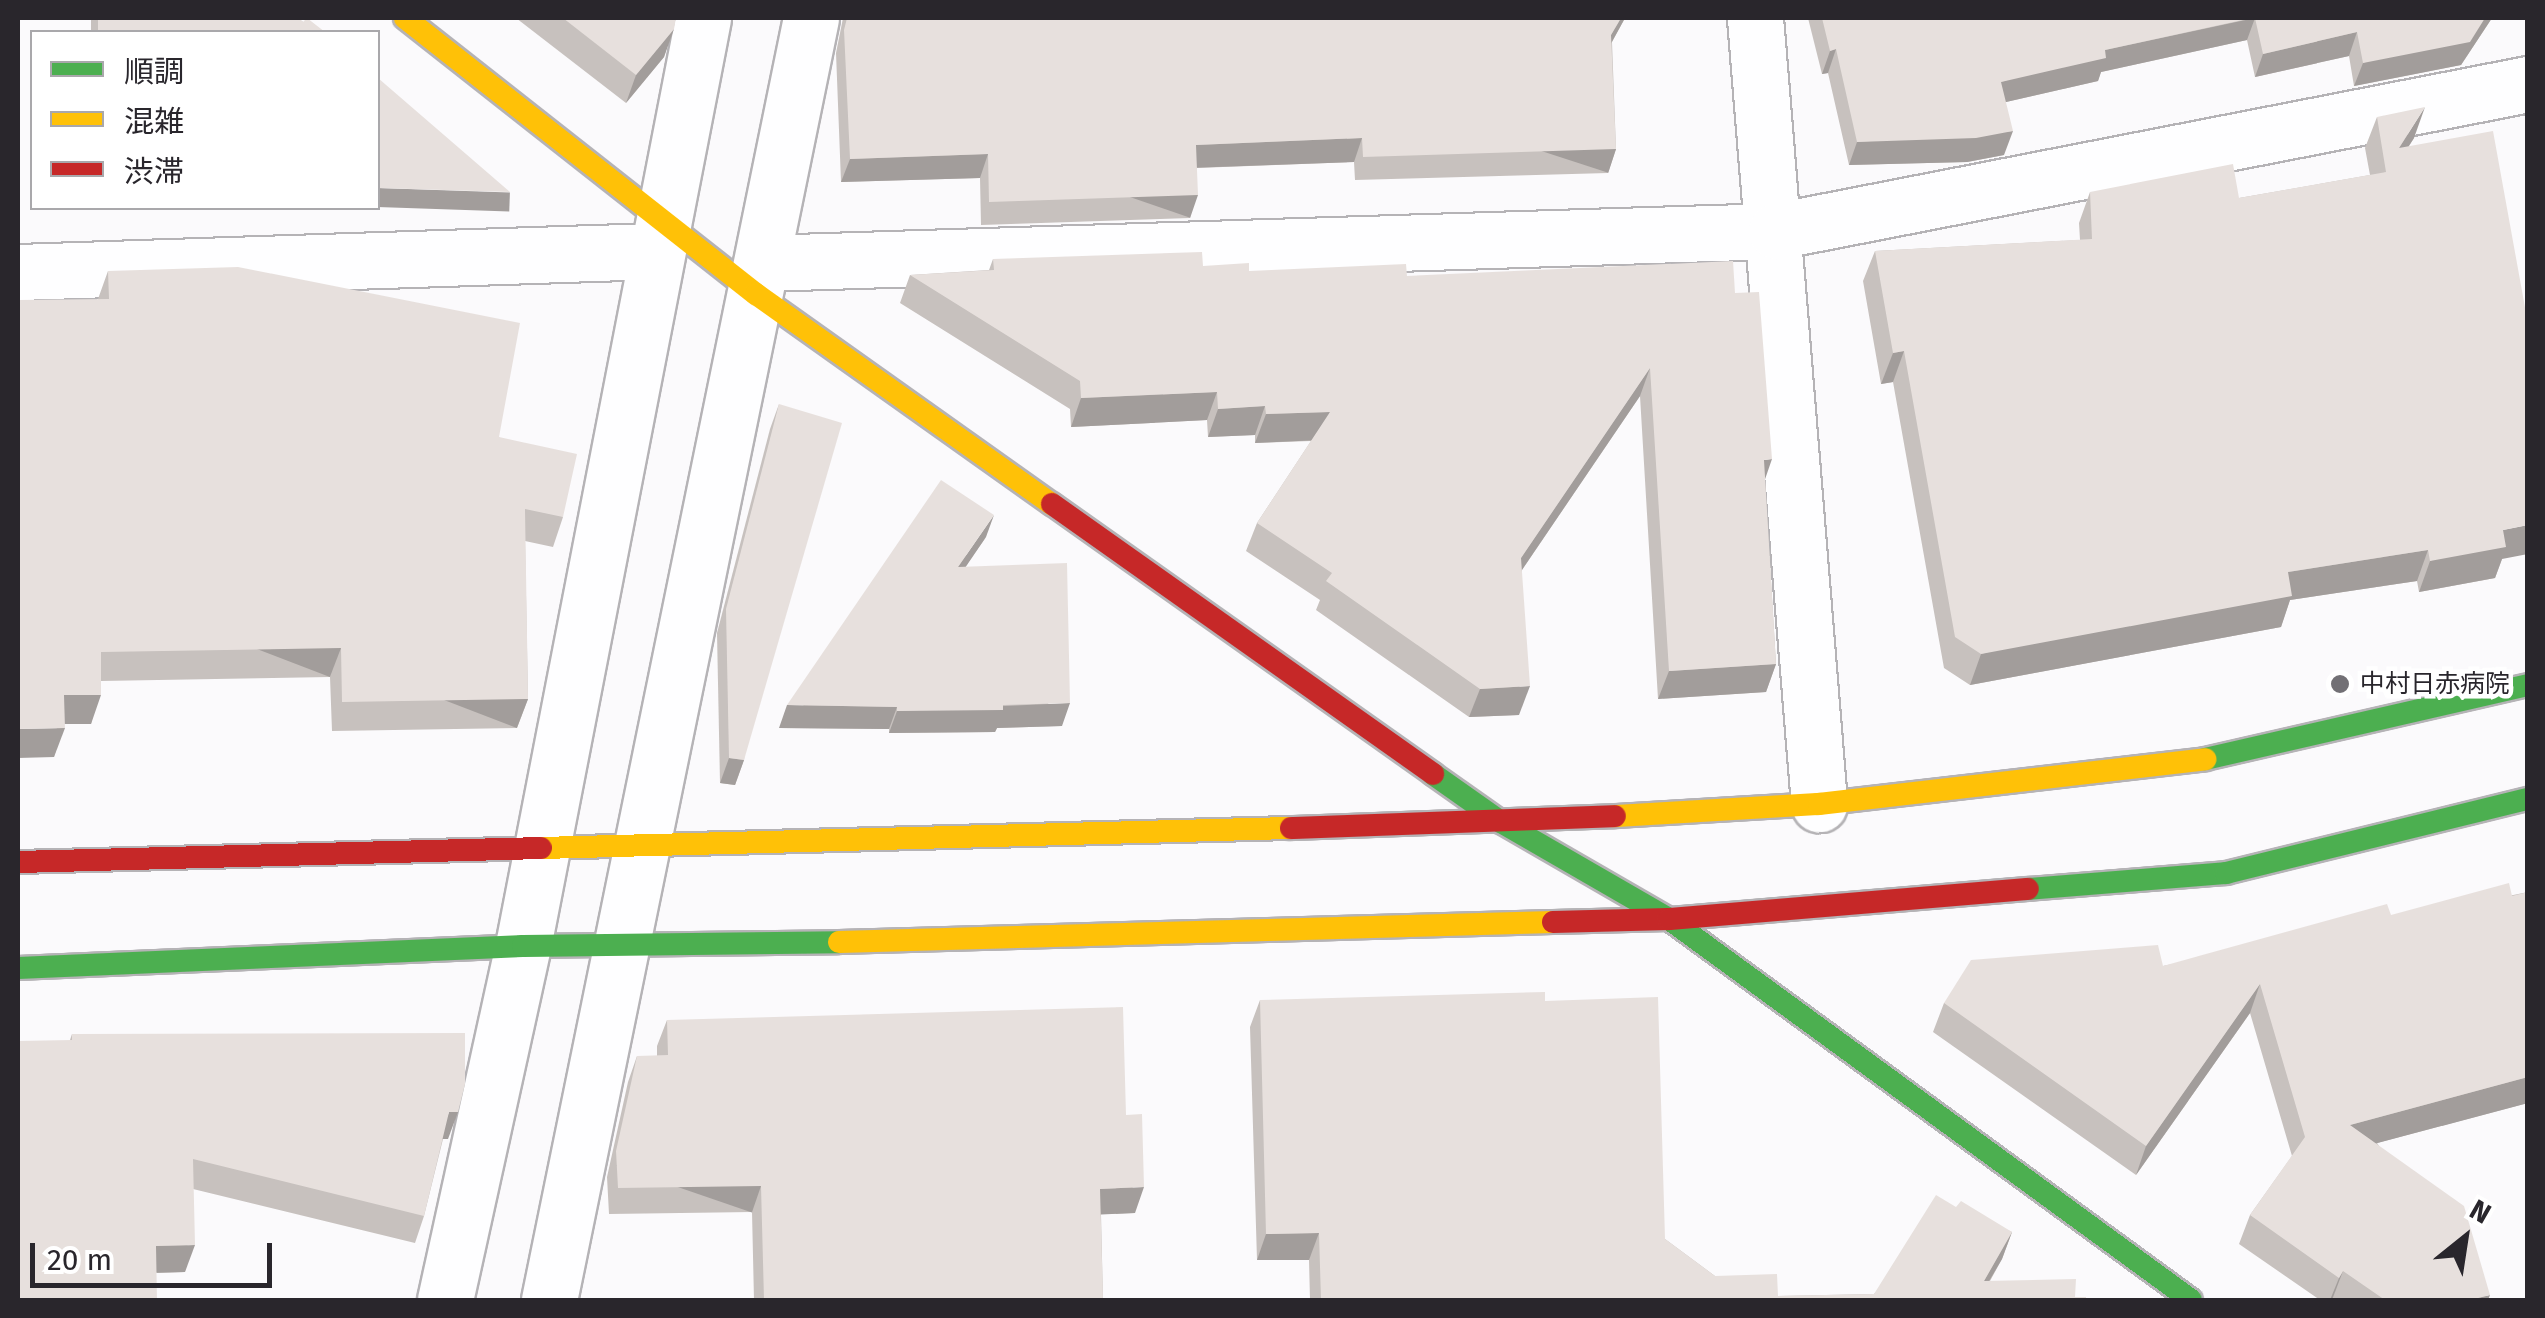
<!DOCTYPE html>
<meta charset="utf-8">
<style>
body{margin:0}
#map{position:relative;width:2545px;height:1318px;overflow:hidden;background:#fbfafc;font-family:"Fira Sans","Noto Sans JP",sans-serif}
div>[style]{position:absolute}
.roads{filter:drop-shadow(2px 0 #b5b3b6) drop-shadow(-2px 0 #b5b3b6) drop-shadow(0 2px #b5b3b6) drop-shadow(0 -2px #b5b3b6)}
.street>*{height:55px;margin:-27.5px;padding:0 27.5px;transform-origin:27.5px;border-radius:27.5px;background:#fefeff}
.fast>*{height:22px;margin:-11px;padding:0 11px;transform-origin:11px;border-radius:11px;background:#4caf50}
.slow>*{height:22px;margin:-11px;padding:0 11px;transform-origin:11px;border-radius:11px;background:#ffc107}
.jam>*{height:22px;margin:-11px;padding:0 11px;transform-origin:11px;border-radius:11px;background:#c62828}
.wall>*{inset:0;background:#c7c1be}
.shaded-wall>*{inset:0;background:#a29d9b;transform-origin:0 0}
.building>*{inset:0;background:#e7e0dd}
.dots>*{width:28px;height:28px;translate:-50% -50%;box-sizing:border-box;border:5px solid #fff;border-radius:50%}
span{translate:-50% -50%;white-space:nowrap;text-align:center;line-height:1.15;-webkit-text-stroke:9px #fff;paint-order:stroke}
.poi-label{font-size:25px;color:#29262c}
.left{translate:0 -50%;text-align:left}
.frame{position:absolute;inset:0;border:20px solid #29262c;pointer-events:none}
.legend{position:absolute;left:30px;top:30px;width:350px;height:180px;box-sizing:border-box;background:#fff;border:2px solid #a9a8ab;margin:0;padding:12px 18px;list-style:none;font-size:30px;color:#29262c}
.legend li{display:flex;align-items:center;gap:20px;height:50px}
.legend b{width:50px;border:2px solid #a9a8ab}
.north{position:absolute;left:2415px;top:1188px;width:100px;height:100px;-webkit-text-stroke:8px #fff;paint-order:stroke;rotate:30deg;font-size:28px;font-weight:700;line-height:40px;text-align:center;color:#29262c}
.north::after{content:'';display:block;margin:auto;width:35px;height:45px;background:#29262c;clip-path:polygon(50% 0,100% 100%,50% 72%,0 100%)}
.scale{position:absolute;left:30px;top:1243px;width:242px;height:45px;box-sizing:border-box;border:5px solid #29262c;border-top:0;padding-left:12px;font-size:30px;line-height:35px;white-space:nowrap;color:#29262c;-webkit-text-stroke:8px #fff;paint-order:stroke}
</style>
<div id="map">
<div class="roads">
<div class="street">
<div style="left:1755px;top:18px;width:789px;rotate:85.34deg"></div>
<div style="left:763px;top:263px;width:1014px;rotate:-1.81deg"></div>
<div style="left:1776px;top:231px;width:766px;rotate:-11.06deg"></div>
<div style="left:18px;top:272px;width:637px;rotate:-1.89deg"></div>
<div style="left:445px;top:1300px;width:362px;rotate:-77.6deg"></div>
<div style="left:523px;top:946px;width:945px;rotate:-79.02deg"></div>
<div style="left:549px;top:1300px;width:1308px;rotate:-78.45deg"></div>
</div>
<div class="fast">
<div style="left:2205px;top:759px;width:331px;rotate:-12.9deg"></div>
<div style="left:1433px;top:774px;width:83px;rotate:35.2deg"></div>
<div style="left:1501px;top:822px;width:194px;rotate:30deg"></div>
<div style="left:1669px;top:919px;width:646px;rotate:36.13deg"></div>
<div style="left:2028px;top:889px;width:199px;rotate:-4.6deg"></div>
<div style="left:2226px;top:873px;width:311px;rotate:-13.8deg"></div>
<div style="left:18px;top:968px;width:505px;rotate:-2.49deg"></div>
<div style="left:523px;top:946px;width:316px;rotate:-0.7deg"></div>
</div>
<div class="slow">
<div style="left:405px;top:18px;width:447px;rotate:38.2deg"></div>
<div style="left:756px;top:294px;width:363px;rotate:35.4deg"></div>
<div style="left:1615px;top:816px;width:204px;rotate:-3.4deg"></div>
<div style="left:1819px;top:804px;width:389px;rotate:-6.6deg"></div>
<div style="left:541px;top:848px;width:750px;rotate:-1.53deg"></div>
<div style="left:839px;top:942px;width:714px;rotate:-1.6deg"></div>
</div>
<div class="jam">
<div style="left:1052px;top:504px;width:467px;rotate:35.3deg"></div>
<div style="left:1291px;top:828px;width:324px;rotate:-2.1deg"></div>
<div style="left:18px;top:862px;width:523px;rotate:-1.53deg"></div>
<div style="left:1553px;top:922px;width:116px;rotate:-1.5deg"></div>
<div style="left:1669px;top:919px;width:360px;rotate:-4.8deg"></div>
</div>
</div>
<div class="wall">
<div style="clip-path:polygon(91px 18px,298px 18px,303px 22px,325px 32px,91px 32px)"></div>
<div style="clip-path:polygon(516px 18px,676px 18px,664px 57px,626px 103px)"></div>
<div style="clip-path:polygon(843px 18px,1625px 18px,1612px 42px,1616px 149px,1608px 173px,1355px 180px,1354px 162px,1197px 168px,1190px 218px,981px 225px,980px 178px,841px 182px,836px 53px)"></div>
<div style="clip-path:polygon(1808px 18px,2492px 18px,2461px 65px,2354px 86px,2349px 56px,2255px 77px,2247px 40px,2101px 72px,2098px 81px,2006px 102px,2004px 155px,1967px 162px,1849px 165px,1828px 73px,1822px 74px)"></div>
<div style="clip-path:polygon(2377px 117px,2414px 138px,2409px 146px,2502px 559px,2495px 578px,2419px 592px,2417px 581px,2290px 600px,2281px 627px,1970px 685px,1944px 668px,1893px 382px,1881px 384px,1863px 281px,1875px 251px,2080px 240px,2079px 223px,2090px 192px,2239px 198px,2370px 175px,2365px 148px)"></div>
<div style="clip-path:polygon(993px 259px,1203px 266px,1249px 271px,1407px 276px,1735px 293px,1765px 480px,1776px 664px,1766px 692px,1658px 699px,1640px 396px,1522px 570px,1519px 715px,1469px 717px,1316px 610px,1320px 600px,1246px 551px,1257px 523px,1311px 441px,1255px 443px,1255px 435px,1208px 437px,1207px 420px,1071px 427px,1070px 409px,900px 303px,910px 275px,989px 270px)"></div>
<div style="clip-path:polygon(108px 271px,499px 437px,563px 517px,553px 547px,525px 541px,528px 699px,517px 728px,332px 731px,330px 677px,101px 681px,91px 724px,64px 724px,54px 757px,98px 299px)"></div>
<div style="clip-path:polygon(779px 404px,744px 760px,735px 785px,720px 783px,717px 633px,770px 429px)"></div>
<div style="clip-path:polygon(986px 537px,965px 567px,1062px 726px,997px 728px,995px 732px,889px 733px,889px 729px,779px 728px)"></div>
<div style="clip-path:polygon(2528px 892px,2528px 1103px,2377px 1143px,2488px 1300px,2320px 1300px,2239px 1244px,2250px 1215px,2292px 1156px,2250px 1013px,2136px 1175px,1933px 1032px,1944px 1003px,2163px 966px)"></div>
<div style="clip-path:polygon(1260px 1000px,1545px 1001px,1665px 1239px,1715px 1276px,1778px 1296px,1874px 1294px,1956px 1207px,2012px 1232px,2002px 1259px,1990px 1281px,2075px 1297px,2086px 1300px,1310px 1300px,1309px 1260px,1257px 1260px,1250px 1027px)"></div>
<div style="clip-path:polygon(667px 1020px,1126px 1115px,1135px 1213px,1101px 1214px,1103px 1300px,754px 1300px,752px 1212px,609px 1214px,607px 1177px,628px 1082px,637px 1056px,657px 1056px,657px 1046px)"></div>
<div style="clip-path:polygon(72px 1034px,448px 1139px,443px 1139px,424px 1216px,415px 1243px,193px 1189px,185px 1272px,157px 1273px,70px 1040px)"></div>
</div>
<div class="shaded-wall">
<div style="clip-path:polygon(1621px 18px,1625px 18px,1603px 58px,1611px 35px)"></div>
<div style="clip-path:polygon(2255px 18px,2247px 40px,2101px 72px,2098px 81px,1993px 105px,2001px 82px,2105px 50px)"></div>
<div style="clip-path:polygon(2485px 18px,2492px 18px,2461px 65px,2354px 86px,2363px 63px)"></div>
<div style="clip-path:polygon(674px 29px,664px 57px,626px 103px,636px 75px)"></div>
<div style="clip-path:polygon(2357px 32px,2349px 56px,2255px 77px,2263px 54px)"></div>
<div style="clip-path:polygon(1836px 49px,1828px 73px,1822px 74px,1830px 51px)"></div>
<div style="clip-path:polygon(2425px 107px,2414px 138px,2388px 178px,2399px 148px)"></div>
<div style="clip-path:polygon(2013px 131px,2004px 155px,1967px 162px,1849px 165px,1857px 142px)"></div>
<div style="clip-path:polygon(1362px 138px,1354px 162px,1188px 168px,1196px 145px)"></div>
<div style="left:1616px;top:149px;width:25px;height:253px;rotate:108deg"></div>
<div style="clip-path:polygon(988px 154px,980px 178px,841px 182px,850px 159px)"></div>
<div style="left:378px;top:188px;width:132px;height:19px;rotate:2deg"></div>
<div style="left:1198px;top:195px;width:24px;height:209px;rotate:109deg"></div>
<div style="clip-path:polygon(1904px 351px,1893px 382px,1881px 384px,1893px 353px)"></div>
<div style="clip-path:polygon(1650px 368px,1640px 396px,1511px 586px,1521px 558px)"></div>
<div style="clip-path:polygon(1217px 392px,1207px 420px,1071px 427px,1081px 398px)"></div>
<div style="clip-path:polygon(1265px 406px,1255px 435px,1208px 437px,1218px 409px)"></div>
<div style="clip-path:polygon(1330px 412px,1320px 440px,1255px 443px,1266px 414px)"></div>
<div style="clip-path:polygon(1772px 459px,1762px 488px,1764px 460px)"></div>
<div style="clip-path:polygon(994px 515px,986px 537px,950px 590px,958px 567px)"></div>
<div style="clip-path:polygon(2528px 525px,2528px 554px,2502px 559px,2495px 578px,2419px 592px,2430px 561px,2503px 530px)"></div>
<div style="clip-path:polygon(2428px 550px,2417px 581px,2290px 600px,2281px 627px,1970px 685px,1981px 654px,2288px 572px)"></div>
<div style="left:341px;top:648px;width:31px;height:240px;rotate:111deg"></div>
<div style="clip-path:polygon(1776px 664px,1766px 692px,1658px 699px,1669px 671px)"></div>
<div style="clip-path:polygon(1530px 686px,1519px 715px,1469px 717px,1480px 689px)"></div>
<div style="clip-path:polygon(64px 695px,101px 695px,91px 724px,54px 724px)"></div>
<div style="left:528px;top:699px;width:31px;height:186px;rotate:111deg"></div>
<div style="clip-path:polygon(1070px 703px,1062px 726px,997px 728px,995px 732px,889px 733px,897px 711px)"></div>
<div style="clip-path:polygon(787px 705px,897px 707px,889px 729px,779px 728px)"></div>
<div style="clip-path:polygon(65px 728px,54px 757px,18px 758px,18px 729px)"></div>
<div style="clip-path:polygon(729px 758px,744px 760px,735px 785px,720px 783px)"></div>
<div style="clip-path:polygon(2260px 984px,2250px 1013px,2136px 1175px,2146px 1146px)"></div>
<div style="clip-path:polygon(2528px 1077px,2528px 1103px,2340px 1153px,2350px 1125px)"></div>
<div style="clip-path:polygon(449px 1112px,458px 1112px,448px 1139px,439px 1139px)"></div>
<div style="left:761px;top:1186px;width:28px;height:143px;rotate:109deg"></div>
<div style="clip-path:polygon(1144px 1187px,1135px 1213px,1091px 1215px,1100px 1189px)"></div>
<div style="clip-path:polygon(2012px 1232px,2002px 1259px,1978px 1300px,1984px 1281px)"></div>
<div style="clip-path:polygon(1319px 1233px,1309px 1260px,1257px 1260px,1266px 1234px)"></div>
<div style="clip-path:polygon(195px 1245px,185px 1272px,146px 1273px,156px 1246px)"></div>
<div style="clip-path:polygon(2343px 1271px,2332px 1300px,2330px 1300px,2339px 1278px)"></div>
<div style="clip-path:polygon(2490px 1295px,2488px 1300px,2470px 1300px)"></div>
</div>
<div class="building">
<div style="clip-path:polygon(98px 18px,298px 18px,303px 22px,307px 18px,325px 32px,98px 32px)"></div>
<div style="clip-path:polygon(563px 18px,676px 18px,674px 29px,636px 75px)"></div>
<div style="clip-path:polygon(847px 18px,1621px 18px,1611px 35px,1616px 149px,1363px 157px,1362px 138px,1196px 145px,1198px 195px,989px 202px,988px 154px,850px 159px,844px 30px)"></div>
<div style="clip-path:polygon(1822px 18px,2252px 18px,2105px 50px,2106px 58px,2001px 82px,2013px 131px,1976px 138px,1857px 142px,1836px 49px,1830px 51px)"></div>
<div style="clip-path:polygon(2255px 18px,2485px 18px,2470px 42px,2363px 63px,2357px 32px,2263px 54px)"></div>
<div style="clip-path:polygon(378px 78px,510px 192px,378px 188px)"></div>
<div style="clip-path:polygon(2425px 107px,2399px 148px,2493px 131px,2528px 324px,2528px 525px,2503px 530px,2506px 547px,2430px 561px,2428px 550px,2288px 572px,2292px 596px,1981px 654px,1955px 637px,1904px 351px,1893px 353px,1875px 251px,2092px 239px,2090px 192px,2233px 164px,2239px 198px,2386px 172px,2377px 117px)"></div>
<div style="clip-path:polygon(1202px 252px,1203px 266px,1249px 263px,1249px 271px,1406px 264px,1407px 276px,1733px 261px,1735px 293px,1759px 292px,1772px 459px,1764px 460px,1776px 664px,1669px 671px,1650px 368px,1521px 558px,1530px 686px,1480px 689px,1326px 581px,1332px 573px,1257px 523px,1330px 412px,1266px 414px,1265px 406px,1218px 409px,1217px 392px,1081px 398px,1080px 381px,910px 275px,994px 270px,993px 259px)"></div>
<div style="clip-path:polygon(238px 267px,520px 323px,499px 437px,577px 454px,563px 517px,525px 509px,528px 699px,342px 702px,341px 648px,101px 652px,101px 695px,64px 695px,65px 728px,18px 729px,18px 300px,109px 299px,108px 271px)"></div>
<div style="clip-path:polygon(779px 404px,842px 423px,744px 760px,729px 758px,726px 609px)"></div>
<div style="clip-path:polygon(941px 480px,994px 515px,958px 567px,1067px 563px,1070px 703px,1003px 705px,1003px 710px,897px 711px,897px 707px,787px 705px)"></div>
<div style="clip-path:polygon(2509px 883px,2512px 896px,2528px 892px,2528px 1077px,2350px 1125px,2464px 1206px,2490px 1295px,2470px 1300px,2385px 1300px,2343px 1271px,2339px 1278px,2250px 1215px,2305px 1137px,2260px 984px,2146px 1146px,1944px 1003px,1971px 960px,2158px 945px,2163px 966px,2387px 904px,2391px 915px)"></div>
<div style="clip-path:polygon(1545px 992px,1545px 1001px,1658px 997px,1665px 1239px,1715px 1276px,1777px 1274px,1778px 1296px,1874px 1294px,1936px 1195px,1956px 1207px,1961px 1201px,2012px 1232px,1984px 1281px,2076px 1279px,2075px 1297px,2086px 1297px,2086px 1300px,1321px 1300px,1319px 1233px,1266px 1234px,1260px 1000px)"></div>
<div style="clip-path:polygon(1123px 1007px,1126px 1115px,1142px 1114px,1144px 1187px,1100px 1189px,1103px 1300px,764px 1300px,761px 1186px,618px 1188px,616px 1151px,637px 1056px,668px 1055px,667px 1020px)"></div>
<div style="clip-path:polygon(465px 1033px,465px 1084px,458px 1112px,449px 1112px,424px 1216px,193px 1159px,195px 1245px,156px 1246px,157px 1300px,18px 1300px,18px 1041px,72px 1040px,72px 1034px)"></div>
</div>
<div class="dots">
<div style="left:2340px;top:684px;background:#727075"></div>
</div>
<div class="poi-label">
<span class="left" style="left:2360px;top:684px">中村日赤病院</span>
</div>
<div class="frame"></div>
<ul class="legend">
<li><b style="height:12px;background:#4caf50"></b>順調</li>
<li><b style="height:12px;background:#ffc107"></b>混雑</li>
<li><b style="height:12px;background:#c62828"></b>渋滞</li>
</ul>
<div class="north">N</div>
<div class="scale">20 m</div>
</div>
